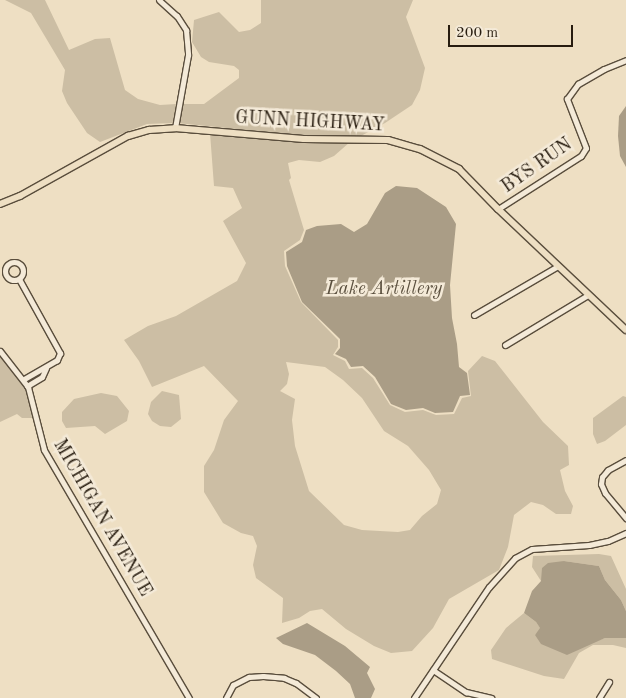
<!DOCTYPE html>
<style>
body{margin:0}
#map{position:relative;width:626px;height:698px;overflow:hidden;background:#eedfc3;font-family:"Old Standard TT",serif}
div>[style]{position:absolute}
.green>*{inset:0;background:#ccbea4}
.water>*{inset:0;background:#aa9d86}
.roads{filter:drop-shadow(1px 0 #594d3c) drop-shadow(-1px 0 #594d3c) drop-shadow(0 1px #594d3c) drop-shadow(0 -1px #594d3c)}
.minor>*{height:5px;margin:-2.5px;padding:0 2.5px;transform-origin:2.5px;border-radius:2.5px;background:#f4ead8}
.minor>.ring{margin:-2.5px;padding:0;box-sizing:content-box;background:none;border:5px solid #f4ead8;border-radius:50%}
.major>*{height:6px;margin:-3px;padding:0 3px;transform-origin:3px;border-radius:3px;background:#eedfc3}
span{translate:-50% -50%;white-space:nowrap;text-align:center;line-height:1.15;-webkit-text-stroke:5px #f4ead8;paint-order:stroke}
.street-label{font-size:18px;color:#271c0f}
.water-label{font-size:19px;color:#5b503f;font-style:italic}
.scale{position:absolute;left:448px;top:25px;width:125px;height:22px;box-sizing:border-box;border:2px solid #271c0f;border-top:0;padding-left:6px;font-size:15px;line-height:18px;white-space:nowrap;color:#271c0f;-webkit-text-stroke:4px #f4ead8;paint-order:stroke}
</style>
<div id="map">
<div class="green">
<div style="clip-path:polygon(5px 0,45px 0,69px 50px,95px 39px,110px 38px,125px 90px,138px 99px,160px 105px,176px 104px,173px 123px,147px 124px,100px 142px,87px 133px,67px 103px,62px 91px,65px 70px,31px 13px)"></div>
<div style="clip-path:polygon(261px 0,413px 0,406px 17px,425px 68px,420px 90px,412px 105px,385px 123px,359px 137px,304px 136px,177px 123px,181px 104px,204px 104px,239px 78px,239px 70px,234px 66px,209px 62px,201px 57px,192px 42px,194px 20px,219px 12px,239px 32px,250px 30px,261px 23px)"></div>
<div style="clip-path:polygon(evenodd,210px 133px,350px 142px,334px 156px,320px 162px,299px 160px,288px 163px,291px 178px,289px 180px,304px 230px,300px 240px,284px 251px,285px 266px,301px 302px,338px 340px,338px 347px,333px 355px,345px 361px,349px 369px,362px 368px,373px 378px,390px 405px,405px 412px,423px 410px,436px 415px,454px 414px,462px 398px,471px 396px,468px 371px,482px 356px,495px 361px,543px 422px,568px 446px,569px 465px,560px 470px,565px 491px,573px 506px,571px 514px,556px 514px,543px 505px,531px 502px,514px 515px,508px 547px,499px 570px,449px 599px,433px 628px,412px 651px,391px 653px,374px 646px,346px 629px,322px 609px,310px 611px,299px 618px,282px 623px,283px 598px,256px 578px,253px 565px,257px 546px,253px 536px,241px 533px,223px 523px,204px 492px,204px 466px,214px 450px,224px 420px,238px 401px,204px 366px,152px 387px,139px 361px,124px 340px,148px 326px,176px 316px,237px 281px,246px 263px,223px 221px,242px 208px,233px 188px,214px 186px,210px 133px,286px 362px,325px 367px,343px 380px,362px 398px,384px 431px,408px 446px,429px 470px,441px 490px,437px 504px,422px 516px,410px 530px,398px 532px,362px 530px,344px 525px,309px 491px,295px 446px,292px 420px,295px 399px,280px 391px,287px 384px,289px 374px,286px 362px)"></div>
<div style="clip-path:polygon(0 354px,21px 380px,29px 396px,33px 418px,22px 418px,17px 414px,0 422px)"></div>
<div style="clip-path:polygon(162px 391px,179px 395px,181px 419px,171px 427px,160px 426px,152px 421px,148px 414px,151px 402px)"></div>
<div style="clip-path:polygon(101px 393px,117px 396px,129px 411px,127px 421px,105px 434px,95px 426px,66px 428px,62px 421px,62px 412px,74px 399px)"></div>
<div style="clip-path:polygon(623px 396px,626px 397px,626px 425px,605px 441px,597px 444px,593px 434px,593px 418px)"></div>
<div style="clip-path:polygon(599px 554px,611px 556px,626px 589px,626px 611px,621px 600px,605px 580px,599px 566px,564px 561px,541px 581px,532px 567px,533px 556px)"></div>
<div style="clip-path:polygon(524px 613px,536px 622px,541px 629px,535px 635px,582px 646px,605px 638px,626px 638px,626px 648px,613px 645px,593px 645px,579px 653px,564px 679px,544px 676px,492px 659px,491px 650px,506px 628px)"></div>
</div>
<div class="water">
<div style="clip-path:polygon(626px 106px,626px 167px,620px 156px,618px 136px,619px 116px)"></div>
<div style="clip-path:polygon(396px 186px,417px 188px,446px 207px,456px 224px,450px 285px,452px 318px,457px 344px,459px 367px,467px 373px,470px 395px,460px 396px,453px 412px,435px 413px,423px 408px,406px 410px,391px 404px,375px 377px,363px 366px,351px 367px,346px 359px,335px 354px,340px 348px,340px 339px,302px 302px,287px 266px,286px 252px,302px 242px,306px 230px,317px 226px,341px 224px,354px 232px,367px 224px,385px 193px)"></div>
<div style="clip-path:polygon(564px 561px,599px 566px,605px 580px,621px 600px,626px 611px,626px 638px,605px 638px,567px 655px,541px 644px,535px 635px,540px 628px,536px 622px,524px 613px,532px 591px,541px 581px,542px 568px,548px 563px)"></div>
<div style="clip-path:polygon(307px 623px,345px 646px,370px 667px,367px 673px,375px 689px,371px 698px,355px 698px,350px 684px,336px 671px,315px 655px,283px 644px,276px 638px)"></div>
</div>
<div class="roads">
<div class="minor">
<div style="left:159px;top:0;width:24px;rotate:42deg"></div>
<div style="left:177px;top:16px;width:17px;rotate:57deg"></div>
<div style="left:186px;top:30px;width:25px;rotate:85deg"></div>
<div style="left:188px;top:55px;width:74px;rotate:100.1deg"></div>
<div style="left:498px;top:209px;width:98px;rotate:-32.6deg"></div>
<div style="left:581px;top:156px;width:9px;rotate:-58deg"></div>
<div style="left:586px;top:148px;width:53px;rotate:-111.2deg"></div>
<div style="left:567px;top:99px;width:19px;rotate:-54deg"></div>
<div style="left:578px;top:84px;width:30px;rotate:-30deg"></div>
<div style="left:604px;top:69px;width:24px;rotate:-22deg"></div>
<div class="ring" style="left:5px;top:262px;width:13px;height:13px"></div>
<div style="left:19px;top:279px;width:85px;rotate:61deg"></div>
<div style="left:60px;top:353px;width:8px;rotate:113deg"></div>
<div style="left:57px;top:360px;width:39px;rotate:150deg"></div>
<div style="left:474px;top:315px;width:97px;rotate:-30.3deg"></div>
<div style="left:505px;top:345px;width:97px;rotate:-31.1deg"></div>
<div style="left:0;top:351px;width:46px;rotate:52.1deg"></div>
<div style="left:28px;top:387px;width:65px;rotate:75.7deg"></div>
<div style="left:44px;top:450px;width:287px;rotate:59.7deg"></div>
<div style="left:27px;top:386px;width:17px;rotate:-31deg"></div>
<div style="left:42px;top:377px;width:10px;rotate:-66deg"></div>
<div style="left:626px;top:460px;width:21px;rotate:151deg"></div>
<div style="left:608px;top:470px;width:9px;rotate:131deg"></div>
<div style="left:602px;top:477px;width:7px;rotate:98deg"></div>
<div style="left:601px;top:484px;width:10px;rotate:66deg"></div>
<div style="left:605px;top:493px;width:33px;rotate:50deg"></div>
<div style="left:433px;top:670px;width:40px;rotate:34deg"></div>
<div style="left:466px;top:692px;width:26px;rotate:13deg"></div>
<div style="left:226px;top:698px;width:15px;rotate:-62deg"></div>
<div style="left:233px;top:685px;width:18px;rotate:-27deg"></div>
<div style="left:249px;top:677px;width:14px;rotate:-4deg"></div>
<div style="left:263px;top:676px;width:21px;rotate:5deg"></div>
<div style="left:284px;top:678px;width:13px;rotate:23deg"></div>
<div style="left:296px;top:683px;width:25px;rotate:37deg"></div>
<div style="left:414px;top:698px;width:134px;rotate:-56deg"></div>
<div style="left:489px;top:587px;width:39px;rotate:-48deg"></div>
<div style="left:515px;top:558px;width:19px;rotate:-28deg"></div>
<div style="left:532px;top:549px;width:57px;rotate:-4deg"></div>
<div style="left:589px;top:545px;width:19px;rotate:-12deg"></div>
<div style="left:608px;top:541px;width:20px;rotate:-24deg"></div>
<div style="left:599px;top:698px;width:19px;rotate:-58deg"></div>
</div>
<div class="major">
<div style="left:0;top:204px;width:22px;rotate:-22deg"></div>
<div style="left:20px;top:196px;width:124px;rotate:-29.1deg"></div>
<div style="left:128px;top:136px;width:22px;rotate:-16deg"></div>
<div style="left:149px;top:130px;width:26px;rotate:-4deg"></div>
<div style="left:175px;top:128px;width:129px;rotate:4.9deg"></div>
<div style="left:304px;top:139px;width:84px;rotate:0.7deg"></div>
<div style="left:388px;top:140px;width:33px;rotate:16deg"></div>
<div style="left:420px;top:149px;width:44px;rotate:27.1deg"></div>
<div style="left:459px;top:169px;width:56px;rotate:45.7deg"></div>
<div style="left:498px;top:209px;width:176px;rotate:43.4deg"></div>
</div>
</div>
<div class="street-label">
<span style="left:310px;top:122px;rotate:3deg">GUNN HIGHWAY</span>
<span style="left:537px;top:166px;rotate:-35deg">BYS RUN</span>
<span style="left:102px;top:518px;rotate:60deg">MICHIGAN AVENUE</span>
</div>
<div class="water-label">
<span style="left:384px;top:290px">Lake Artillery</span>
</div>
<div class="scale">200 m</div>
</div>
